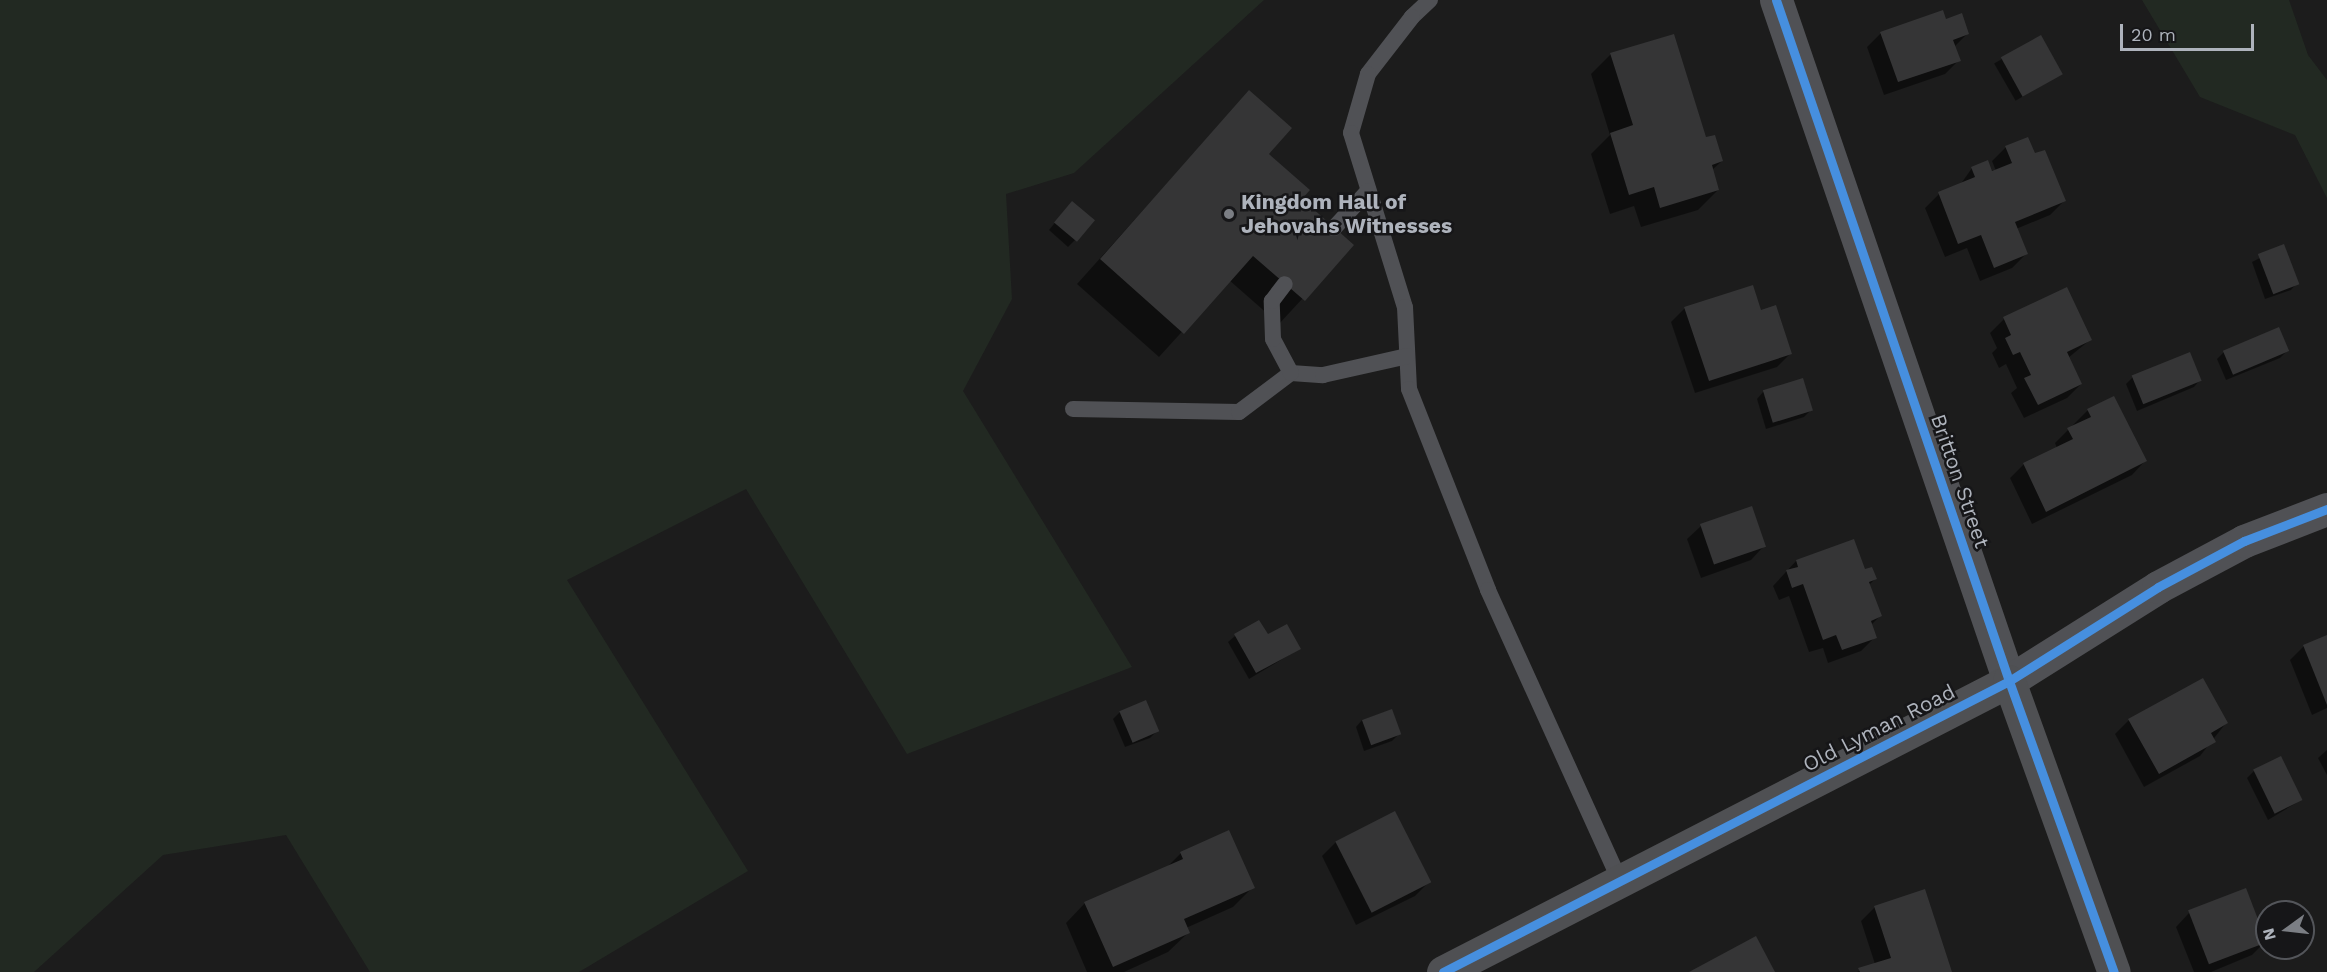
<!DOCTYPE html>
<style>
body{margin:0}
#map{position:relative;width:2327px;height:972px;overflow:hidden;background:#1c1c1c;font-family:"Work Sans",sans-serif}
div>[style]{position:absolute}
.green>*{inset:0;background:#222922}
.shadow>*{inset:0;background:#0007;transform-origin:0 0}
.building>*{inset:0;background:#353536;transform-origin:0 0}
.lane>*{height:16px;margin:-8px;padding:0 8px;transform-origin:8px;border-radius:8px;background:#505155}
.street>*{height:33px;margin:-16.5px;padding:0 16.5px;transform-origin:16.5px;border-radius:16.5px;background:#505155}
.secondary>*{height:33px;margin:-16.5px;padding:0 16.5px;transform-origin:16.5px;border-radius:16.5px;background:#4f5053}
.cycleway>*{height:9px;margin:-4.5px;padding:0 4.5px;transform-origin:4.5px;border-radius:4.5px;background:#468fdf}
.dots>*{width:16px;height:16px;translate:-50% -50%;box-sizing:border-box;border:3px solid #161618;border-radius:50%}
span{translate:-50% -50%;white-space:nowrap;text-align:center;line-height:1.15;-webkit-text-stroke:5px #161618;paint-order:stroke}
.poi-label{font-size:21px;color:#aeb3bc;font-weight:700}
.left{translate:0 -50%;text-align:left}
.street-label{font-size:21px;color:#aeb3bc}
.north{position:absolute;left:2255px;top:900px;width:60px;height:60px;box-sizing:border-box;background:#161618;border:2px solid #53555a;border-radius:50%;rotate:255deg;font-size:16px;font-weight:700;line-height:24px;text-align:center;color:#aeb3bc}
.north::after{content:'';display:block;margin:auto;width:21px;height:27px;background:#7b7e84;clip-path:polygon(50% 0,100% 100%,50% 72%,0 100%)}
.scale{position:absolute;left:2120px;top:24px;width:134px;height:27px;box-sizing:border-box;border:3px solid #aeb3bc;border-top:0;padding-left:8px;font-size:18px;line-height:21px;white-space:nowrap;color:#aeb3bc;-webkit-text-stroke:4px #161618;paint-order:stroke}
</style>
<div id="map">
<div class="green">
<div style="clip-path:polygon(0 0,1264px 0,1074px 173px,1006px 194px,1012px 299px,963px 391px,1132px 667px,907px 754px,746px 489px,567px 580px,748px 871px,579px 972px,370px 972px,286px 835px,163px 855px,34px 972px,0 972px)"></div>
<div style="clip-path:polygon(2142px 0,2289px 0,2308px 55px,2327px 80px,2327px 198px,2295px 135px,2200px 97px)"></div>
</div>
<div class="shadow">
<div style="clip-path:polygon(1945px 21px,1967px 34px,1954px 47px,1959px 60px,1945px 74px,1884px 95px,1867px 47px,1881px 33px)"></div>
<div style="left:2040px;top:37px;width:43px;height:53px;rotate:60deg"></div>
<div style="clip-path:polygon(1611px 54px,1705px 139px,1722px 161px,1712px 170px,1718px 190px,1698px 210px,1641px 227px,1634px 206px,1610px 214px,1591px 154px,1610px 135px,1591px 74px)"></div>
<div style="clip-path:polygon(1249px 92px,1267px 154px,1300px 199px,1352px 245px,1279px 324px,1229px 280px,1159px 357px,1077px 284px)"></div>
<div style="clip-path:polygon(2006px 147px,2034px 155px,2064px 201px,2050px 215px,2016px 229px,2026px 254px,2012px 268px,1980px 281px,1967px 248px,1945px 257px,1925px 208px,1939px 194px,1960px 185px,1972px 168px,1996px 171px,1992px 161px)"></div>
<div style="clip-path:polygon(1066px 209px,1075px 240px,1068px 247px,1049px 230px)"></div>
<div style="clip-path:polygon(2283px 246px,2297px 283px,2291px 290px,2265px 299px,2252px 262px)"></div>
<div style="clip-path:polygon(1685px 308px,1760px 312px,1791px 353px,1777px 367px,1695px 393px,1671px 322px)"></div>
<div style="clip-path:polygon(2004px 319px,2090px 340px,2068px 358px,2081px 384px,2067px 398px,2024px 418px,2011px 393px,2017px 388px,2006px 364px,1999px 368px,1992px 353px,1997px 348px,1990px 333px)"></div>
<div style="clip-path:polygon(2287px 351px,2280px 358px,2226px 380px,2217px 359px,2224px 352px)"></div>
<div style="clip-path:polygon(2133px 377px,2200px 380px,2194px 387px,2137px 411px,2126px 384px)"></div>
<div style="clip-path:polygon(1802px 380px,1811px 410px,1804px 417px,1766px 429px,1757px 399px,1763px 392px)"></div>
<div style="clip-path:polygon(2088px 410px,2145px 461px,2132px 475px,2032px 524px,2010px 478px,2024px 464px,2057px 448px,2055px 443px)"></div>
<div style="clip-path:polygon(1701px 526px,1764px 546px,1751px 560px,1701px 578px,1687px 539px)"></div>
<div style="clip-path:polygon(1796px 561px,1864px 571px,1875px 579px,1869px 585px,1880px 616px,1871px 625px,1875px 637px,1861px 651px,1828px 663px,1823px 648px,1809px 652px,1789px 596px,1779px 600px,1773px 586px)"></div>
<div style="clip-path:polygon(1235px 636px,1299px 649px,1249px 679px,1228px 642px)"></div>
<div style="clip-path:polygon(2327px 637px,2327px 708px,2312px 715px,2290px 660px,2304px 646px)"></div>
<div style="clip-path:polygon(2203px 680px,2226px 723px,2200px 756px,2144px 787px,2115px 734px,2129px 720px)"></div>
<div style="clip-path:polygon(1391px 710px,1399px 734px,1392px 741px,1364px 751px,1356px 727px,1362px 720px)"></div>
<div style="clip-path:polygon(1120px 712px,1157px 731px,1150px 738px,1125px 747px,1113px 719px)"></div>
<div style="clip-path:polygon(2327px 750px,2327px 775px,2318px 758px)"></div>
<div style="clip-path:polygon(2254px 771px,2301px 800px,2268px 820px,2247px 778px)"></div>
<div style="clip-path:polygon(1394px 813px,1429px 882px,1415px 896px,1356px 925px,1322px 856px,1336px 842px)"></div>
<div style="clip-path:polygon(1181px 853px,1253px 887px,1233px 907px,1186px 928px,1188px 933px,1168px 952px,1124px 972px,1087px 972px,1066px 923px,1085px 903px,1167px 867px)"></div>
<div style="clip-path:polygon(1875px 907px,1951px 972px,1857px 972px,1875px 964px,1861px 921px)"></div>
<div style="clip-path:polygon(2189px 913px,2266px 941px,2252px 955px,2211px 972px,2194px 972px,2176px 927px)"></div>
</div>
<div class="building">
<div style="clip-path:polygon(1943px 10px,1946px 19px,1962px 13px,1969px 34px,1953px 40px,1961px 61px,1898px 82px,1880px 32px)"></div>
<div style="clip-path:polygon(1674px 34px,1706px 137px,1715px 135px,1723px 161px,1712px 165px,1719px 190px,1660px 208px,1654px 187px,1629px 195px,1610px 133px,1633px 125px,1610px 53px)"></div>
<div style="left:2041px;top:35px;width:45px;height:46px;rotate:61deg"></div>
<div style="clip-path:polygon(1249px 90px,1292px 128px,1269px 154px,1310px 190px,1302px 199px,1354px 245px,1305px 301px,1253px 256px,1184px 334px,1100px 259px)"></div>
<div style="clip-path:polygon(2028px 137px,2035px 153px,2045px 150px,2066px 201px,2015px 222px,2028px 254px,1994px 268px,1981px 235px,1958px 244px,1938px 192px,1975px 177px,1971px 167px,1988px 160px,1992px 171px,2012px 163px,2005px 146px)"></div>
<div style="left:1072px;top:201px;width:30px;height:28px;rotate:40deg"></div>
<div style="left:2284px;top:244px;width:43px;height:28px;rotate:69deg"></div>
<div style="clip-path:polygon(1753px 285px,1761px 310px,1776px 305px,1792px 354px,1709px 381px,1684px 307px)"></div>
<div style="clip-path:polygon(2067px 287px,2092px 340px,2067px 352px,2082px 384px,2038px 405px,2024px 378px,2031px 375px,2020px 352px,2013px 355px,2005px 338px,2011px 335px,2003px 317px)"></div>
<div style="left:2279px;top:327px;width:26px;height:61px;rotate:67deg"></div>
<div style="left:2190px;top:352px;width:31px;height:63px;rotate:68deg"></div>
<div style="left:1803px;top:378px;width:34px;height:42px;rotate:73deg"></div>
<div style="clip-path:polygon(2114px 396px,2147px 461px,2046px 512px,2023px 463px,2073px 439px,2067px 428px,2091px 417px,2087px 409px)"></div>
<div style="left:1752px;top:506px;width:43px;height:55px;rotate:71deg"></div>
<div style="clip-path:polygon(1854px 539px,1865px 569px,1872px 567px,1877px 579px,1869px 582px,1882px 616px,1871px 621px,1877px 638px,1842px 650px,1836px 635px,1823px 640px,1803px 584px,1792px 588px,1786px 570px,1798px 567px,1796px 560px)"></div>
<div style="clip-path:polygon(1259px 620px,1268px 634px,1287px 624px,1301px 649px,1256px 673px,1234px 634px)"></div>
<div style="clip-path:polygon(2327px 635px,2327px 705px,2303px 645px)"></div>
<div style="clip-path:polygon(2203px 678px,2228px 723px,2211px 733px,2216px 742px,2159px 774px,2128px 719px)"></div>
<div style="left:1146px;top:700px;width:34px;height:29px;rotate:67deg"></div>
<div style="left:1392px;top:709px;width:27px;height:32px;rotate:70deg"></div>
<div style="left:2281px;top:756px;width:49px;height:31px;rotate:64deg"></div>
<div style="left:1395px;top:811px;width:80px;height:67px;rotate:63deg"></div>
<div style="clip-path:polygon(1229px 830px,1255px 888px,1184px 919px,1190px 933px,1113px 967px,1084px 902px,1183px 859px,1180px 852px)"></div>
<div style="left:2246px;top:888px;width:58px;height:62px;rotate:69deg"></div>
<div style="clip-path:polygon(1925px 889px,1952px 972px,1860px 972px,1858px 968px,1891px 958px,1874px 906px)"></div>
<div style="clip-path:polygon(1756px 936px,1775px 972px,1689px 972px)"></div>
</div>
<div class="lane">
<div style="left:1430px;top:0;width:25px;rotate:137deg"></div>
<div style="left:1412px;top:17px;width:72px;rotate:127.7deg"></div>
<div style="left:1368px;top:74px;width:61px;rotate:106.1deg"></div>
<div style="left:1351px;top:133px;width:182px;rotate:72.8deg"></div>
<div style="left:1405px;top:307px;width:82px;rotate:87.2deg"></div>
<div style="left:1409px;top:389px;width:216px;rotate:68.5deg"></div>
<div style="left:1488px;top:590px;width:320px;rotate:65.6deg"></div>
<div style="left:1334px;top:228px;width:50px;rotate:-47.4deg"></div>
<div style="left:1291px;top:373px;width:32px;rotate:4deg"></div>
<div style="left:1323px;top:375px;width:86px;rotate:-12.7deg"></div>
<div style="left:1073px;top:409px;width:166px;rotate:1deg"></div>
<div style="left:1239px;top:412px;width:65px;rotate:-36.9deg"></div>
<div style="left:1291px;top:373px;width:38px;rotate:-118deg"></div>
<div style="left:1273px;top:339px;width:38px;rotate:-92deg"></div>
<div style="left:1272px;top:301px;width:21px;rotate:-53deg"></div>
</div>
<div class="street">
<div style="left:1776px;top:0;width:720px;rotate:71.11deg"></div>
<div style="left:2009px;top:681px;width:176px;rotate:-32.2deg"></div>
<div style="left:2158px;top:587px;width:98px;rotate:-28.1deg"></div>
<div style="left:2244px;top:541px;width:89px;rotate:-21.1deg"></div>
</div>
<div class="secondary">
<div style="left:1443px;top:972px;width:636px;rotate:-27.21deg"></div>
<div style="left:2009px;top:681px;width:309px;rotate:70.2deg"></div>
</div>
<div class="cycleway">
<div style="left:1776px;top:0;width:720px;rotate:71.11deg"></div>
<div style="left:2009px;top:681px;width:309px;rotate:70.2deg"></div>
<div style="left:1443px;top:972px;width:636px;rotate:-27.21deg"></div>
<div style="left:2009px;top:681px;width:176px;rotate:-32.2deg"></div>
<div style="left:2158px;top:587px;width:98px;rotate:-28.1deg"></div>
<div style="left:2244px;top:541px;width:89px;rotate:-21.1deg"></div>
</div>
<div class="dots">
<div style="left:1229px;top:214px;background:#7b7e84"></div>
</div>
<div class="poi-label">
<span class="left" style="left:1241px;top:214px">Kingdom Hall of<br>Jehovahs Witnesses</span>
</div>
<div class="street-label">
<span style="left:1960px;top:481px;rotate:71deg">Britton Street</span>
<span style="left:1879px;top:728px;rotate:-27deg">Old Lyman Road</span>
</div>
<div class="north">N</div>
<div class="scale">20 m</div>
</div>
